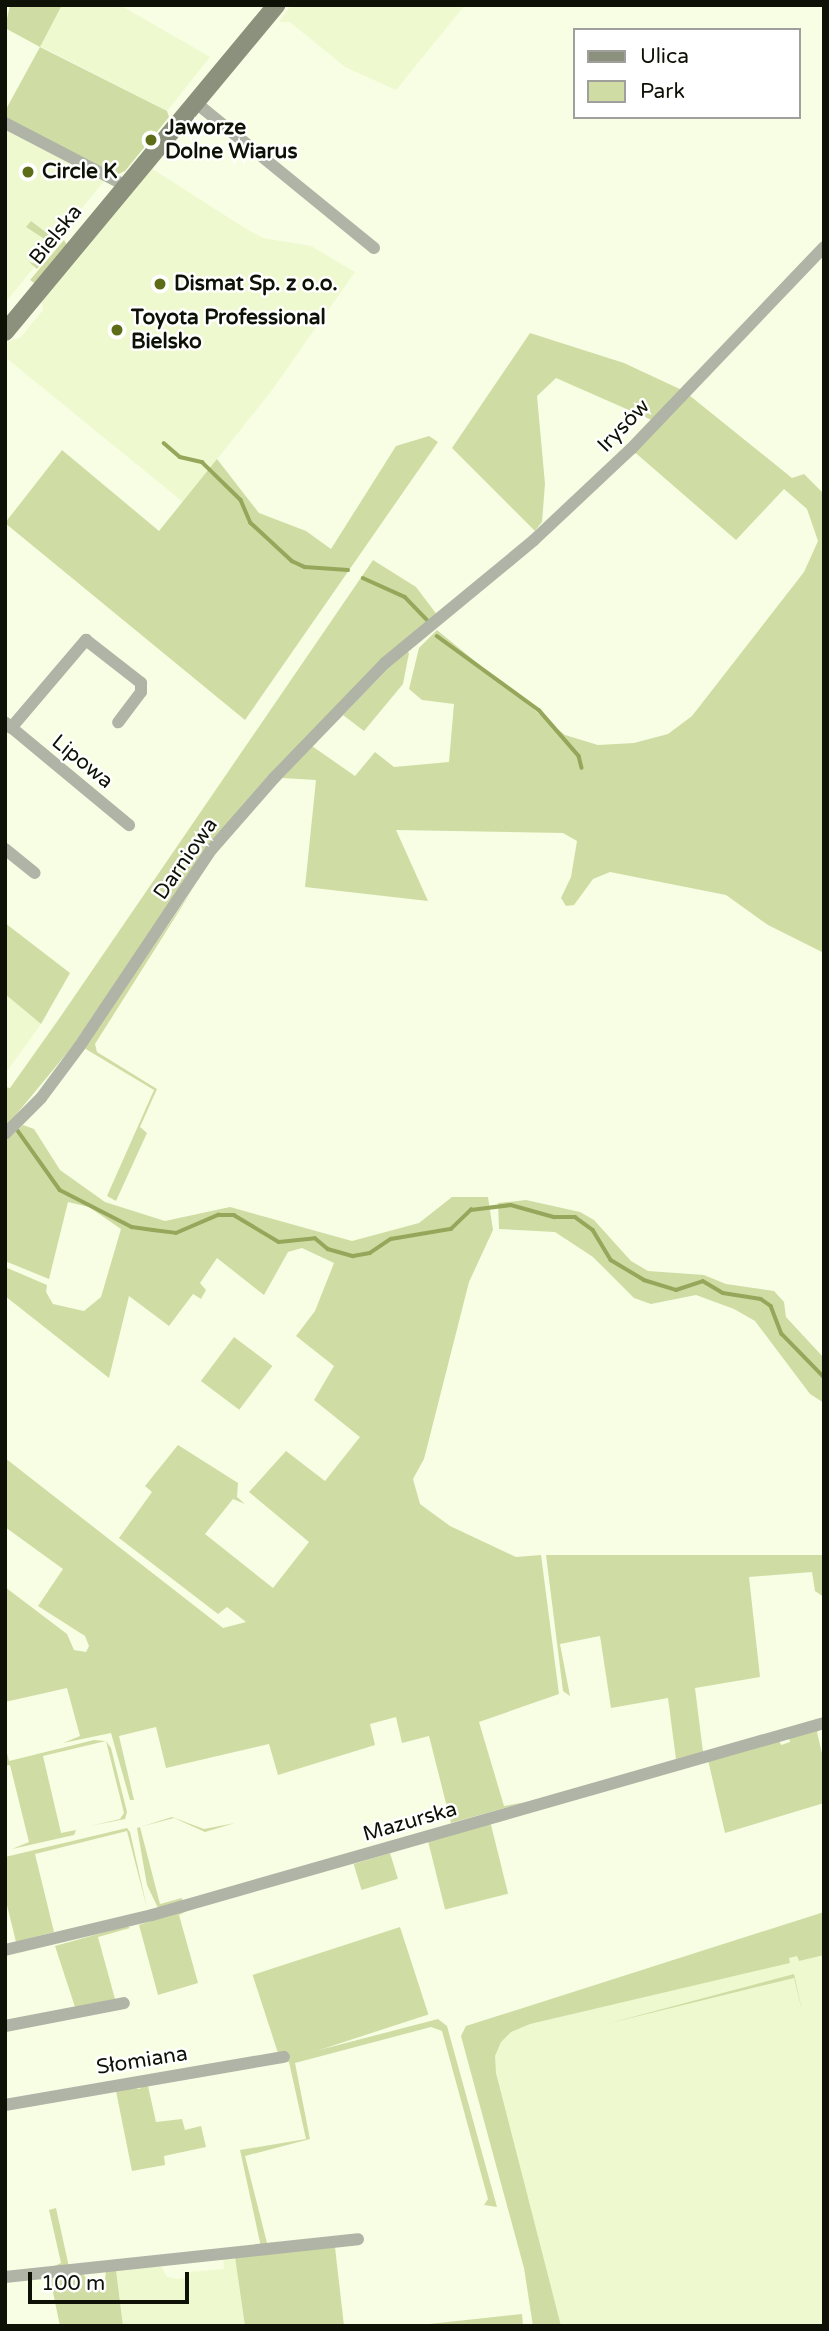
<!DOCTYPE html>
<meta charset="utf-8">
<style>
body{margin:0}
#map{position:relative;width:829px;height:2331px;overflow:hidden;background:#f7fee4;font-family:"Varela Round",sans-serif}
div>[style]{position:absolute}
.built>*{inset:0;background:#eef9d0}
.green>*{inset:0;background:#cfdda4;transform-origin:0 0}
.stream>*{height:3.5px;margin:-1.75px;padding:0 1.75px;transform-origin:1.75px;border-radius:1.75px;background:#96a75b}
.street>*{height:12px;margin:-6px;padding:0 6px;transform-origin:6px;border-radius:6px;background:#b0b4a6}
.secondary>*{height:18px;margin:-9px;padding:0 9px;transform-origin:9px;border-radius:9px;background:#8c917d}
.dots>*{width:19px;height:19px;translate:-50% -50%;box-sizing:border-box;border:4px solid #fff;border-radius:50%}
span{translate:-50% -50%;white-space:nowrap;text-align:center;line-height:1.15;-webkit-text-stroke:5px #fff;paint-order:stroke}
.poi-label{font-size:21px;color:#0e1106;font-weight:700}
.left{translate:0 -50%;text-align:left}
.street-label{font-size:21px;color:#0e1106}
.frame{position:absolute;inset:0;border:7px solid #0e1106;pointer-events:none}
.legend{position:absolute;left:573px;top:28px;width:228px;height:91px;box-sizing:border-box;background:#fff;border:2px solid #9fa09b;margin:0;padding:9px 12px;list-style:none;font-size:21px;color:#0e1106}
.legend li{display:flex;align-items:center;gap:14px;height:35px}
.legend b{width:35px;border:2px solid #9fa09b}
.scale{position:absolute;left:28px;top:2272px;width:161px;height:32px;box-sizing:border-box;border:4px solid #0e1106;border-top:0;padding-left:9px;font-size:21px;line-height:24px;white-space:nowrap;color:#0e1106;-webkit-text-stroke:5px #fff;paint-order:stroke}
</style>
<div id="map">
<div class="built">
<div style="clip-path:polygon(62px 5px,120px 5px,210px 57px,167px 111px,40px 46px)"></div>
<div style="clip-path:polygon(291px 5px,465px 5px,396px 90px,345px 67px,290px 22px,279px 22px)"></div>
<div style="clip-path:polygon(5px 128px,104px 181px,5px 303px)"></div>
<div style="clip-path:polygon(151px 168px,243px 227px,263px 238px,311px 246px,355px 272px,272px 390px,183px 502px,5px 357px,8px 341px,20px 338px,43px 310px,42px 301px)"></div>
<div style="clip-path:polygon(5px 994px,41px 1024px,5px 1074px)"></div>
<div style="clip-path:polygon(824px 1917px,824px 2326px,533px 2326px,524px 2268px,461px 2036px,466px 2026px)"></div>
<div style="clip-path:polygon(235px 2257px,245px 2326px,123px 2326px,116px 2270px,161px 2266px,167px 2277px,177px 2279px,189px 2277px,189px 2272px,224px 2269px,223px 2259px)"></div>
</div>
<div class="green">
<div style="clip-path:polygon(10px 5px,62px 5px,40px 47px,167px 111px,169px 117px,125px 171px,116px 175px,5px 119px,5px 111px,40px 47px,5px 28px)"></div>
<div style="clip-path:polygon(31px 221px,56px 240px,62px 237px,37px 269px,29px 262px,36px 264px,52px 244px,26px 227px)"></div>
<div style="clip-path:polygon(64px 240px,67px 245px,37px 285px,30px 280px)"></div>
<div style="clip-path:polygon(530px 333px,624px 363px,684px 391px,792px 478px,804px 474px,823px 493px,824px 953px,768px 925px,726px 895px,610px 872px,593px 879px,574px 905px,566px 906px,561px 898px,571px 877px,577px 841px,563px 833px,396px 830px,428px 901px,305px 887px,316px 780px,282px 778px,312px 746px,355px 776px,375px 752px,394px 767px,449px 762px,454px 704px,422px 700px,409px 689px,419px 648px,437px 630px,565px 735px,598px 745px,634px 743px,668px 734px,692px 716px,804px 572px,818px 541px,807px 509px,784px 489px,736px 540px,631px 449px,656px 422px,556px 378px,537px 396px,545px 484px,542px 522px,535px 531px,452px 448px)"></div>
<div style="clip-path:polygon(429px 436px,438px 442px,245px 720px,5px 523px,62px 450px,159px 531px,217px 459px,259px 513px,306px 531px,331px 549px,396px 446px)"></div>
<div style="clip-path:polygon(373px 560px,416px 587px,438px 616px,208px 848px,72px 1047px,5px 1128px,5px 1087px,10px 1088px,61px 1016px)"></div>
<div style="clip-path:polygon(406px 650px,409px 653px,403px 684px,364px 731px,343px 715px)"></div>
<div style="clip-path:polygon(193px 889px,95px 1044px,97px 1052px,157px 1089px,140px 1127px,147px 1133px,116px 1201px,107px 1196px,154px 1090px,84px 1048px)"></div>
<div style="clip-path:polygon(5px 923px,70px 973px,41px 1024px,5px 994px)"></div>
<div style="clip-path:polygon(23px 1125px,34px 1129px,60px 1170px,105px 1202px,165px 1221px,230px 1207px,352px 1241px,419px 1223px,452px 1197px,488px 1197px,493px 1230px,469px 1282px,424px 1459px,413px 1479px,420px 1504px,450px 1526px,516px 1557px,541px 1555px,559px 1694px,479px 1722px,504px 1806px,526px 1802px,451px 1823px,429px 1736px,402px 1743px,396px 1717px,370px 1724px,375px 1745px,278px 1775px,269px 1744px,166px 1768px,156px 1727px,119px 1736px,134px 1800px,130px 1800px,111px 1733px,63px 1743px,80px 1736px,67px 1688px,5px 1702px,5px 1587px,67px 1634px,74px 1650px,86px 1652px,89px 1646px,85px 1636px,38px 1606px,63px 1569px,5px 1527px,5px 1458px,223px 1628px,246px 1622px,227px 1607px,218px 1614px,119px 1538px,152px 1492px,145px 1486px,178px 1445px,238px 1483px,237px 1497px,245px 1504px,233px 1499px,205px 1534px,273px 1588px,309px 1542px,249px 1492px,286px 1451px,325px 1481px,360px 1437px,314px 1400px,334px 1366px,296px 1336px,315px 1311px,334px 1263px,302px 1248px,288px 1252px,264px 1295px,217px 1258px,200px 1283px,206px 1290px,201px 1299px,193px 1294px,169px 1326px,129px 1296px,109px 1378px,5px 1296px,5px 1267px,47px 1285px,46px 1292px,53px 1304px,84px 1311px,101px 1297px,121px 1229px,89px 1207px,68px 1202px,49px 1279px,5px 1261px,5px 1142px)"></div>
<div style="clip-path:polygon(526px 1200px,580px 1212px,594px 1220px,631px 1261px,648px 1271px,704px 1275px,726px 1284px,774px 1291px,784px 1302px,786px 1317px,824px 1358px,824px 1403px,810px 1394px,755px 1321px,734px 1309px,696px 1295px,651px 1304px,634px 1298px,593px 1257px,555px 1232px,499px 1229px,498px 1203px)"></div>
<div style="left:234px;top:1337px;width:48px;height:55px;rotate:37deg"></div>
<div style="clip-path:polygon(546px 1555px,824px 1555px,824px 1597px,815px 1591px,812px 1572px,749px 1577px,760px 1677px,695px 1688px,703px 1752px,676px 1759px,668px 1698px,611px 1708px,600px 1636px,560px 1644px,570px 1696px,563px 1691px)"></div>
<div style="clip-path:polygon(824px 1726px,817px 1732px,824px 1762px,824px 1803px,725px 1833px,708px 1760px,778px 1738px,781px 1745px,790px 1742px,789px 1736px)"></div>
<div style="clip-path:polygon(94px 1740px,106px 1741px,111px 1748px,127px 1812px,125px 1819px,90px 1826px,120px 1819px,124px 1813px,106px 1741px,43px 1756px,61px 1833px,76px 1830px,74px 1835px,12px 1849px,29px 1842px,10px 1765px,5px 1766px,5px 1746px,9px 1761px)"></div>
<div style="clip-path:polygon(172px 1817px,204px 1829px,235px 1823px,205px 1832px,174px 1818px,140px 1827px,160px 1904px,182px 1898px,183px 1903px,158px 1908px,147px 1885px,137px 1828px)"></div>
<div style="left:490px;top:1821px;width:75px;height:65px;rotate:76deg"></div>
<div style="clip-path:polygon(127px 1828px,130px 1832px,147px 1908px,127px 1831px,35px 1854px,54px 1932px,16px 1942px,5px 1897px,5px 1857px)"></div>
<div style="left:390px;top:1853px;width:27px;height:38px;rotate:73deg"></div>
<div style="clip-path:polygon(195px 1907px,179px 1915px,198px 1983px,158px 1995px,139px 1925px)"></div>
<div style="clip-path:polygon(824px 1912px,824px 1955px,799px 1961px,797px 1956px,789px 1958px,790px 1963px,530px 2024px,511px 2032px,501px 2042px,495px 2056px,496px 2073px,561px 2326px,533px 2326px,524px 2268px,461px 2036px,466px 2026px)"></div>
<div style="clip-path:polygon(127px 1926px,130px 1928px,98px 1937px,115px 1999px,75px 2007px,55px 1946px)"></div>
<div style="left:400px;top:1927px;width:92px;height:155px;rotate:72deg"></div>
<div style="clip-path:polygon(794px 1974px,803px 2014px,794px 1978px,606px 2024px)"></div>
<div style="clip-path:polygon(438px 2019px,447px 2026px,497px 2207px,484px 2205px,488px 2199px,442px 2031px,431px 2027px,295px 2063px,310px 2139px,245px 2156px,267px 2243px,261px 2247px,240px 2150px,306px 2139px,289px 2062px,273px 2062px)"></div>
<div style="clip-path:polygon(143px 2083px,148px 2086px,156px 2122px,182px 2119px,185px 2130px,201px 2126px,206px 2147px,164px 2156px,165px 2165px,132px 2171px,116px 2091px,127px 2087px,140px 2089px)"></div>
<div style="clip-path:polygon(56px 2208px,69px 2267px,50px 2268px,61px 2263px,49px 2210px)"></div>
<div style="clip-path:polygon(335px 2247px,344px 2326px,245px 2326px,235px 2257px)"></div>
<div style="clip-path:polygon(116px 2270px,123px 2326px,60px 2326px,50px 2278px,83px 2274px,89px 2282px,105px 2280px,106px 2271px)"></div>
<div style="clip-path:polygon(522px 2314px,523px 2326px,411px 2326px)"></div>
</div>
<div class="stream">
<div style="left:164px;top:443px;width:21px;rotate:41deg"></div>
<div style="left:180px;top:457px;width:23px;rotate:13deg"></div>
<div style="left:202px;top:462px;width:54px;rotate:44.3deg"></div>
<div style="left:241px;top:500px;width:25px;rotate:67deg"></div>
<div style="left:251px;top:523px;width:56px;rotate:42.8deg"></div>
<div style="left:292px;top:561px;width:14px;rotate:25deg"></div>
<div style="left:305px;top:567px;width:43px;rotate:4deg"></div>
<div style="left:363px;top:578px;width:46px;rotate:24.3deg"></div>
<div style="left:405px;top:597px;width:35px;rotate:46deg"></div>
<div style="left:437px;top:636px;width:126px;rotate:36deg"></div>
<div style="left:539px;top:710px;width:61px;rotate:49deg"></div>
<div style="left:579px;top:756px;width:12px;rotate:76deg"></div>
<div style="left:16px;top:1128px;width:76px;rotate:54.6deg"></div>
<div style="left:60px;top:1190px;width:81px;rotate:27.2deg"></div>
<div style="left:132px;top:1227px;width:21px;rotate:8deg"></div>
<div style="left:153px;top:1230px;width:23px;rotate:7deg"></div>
<div style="left:176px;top:1233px;width:46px;rotate:-23.2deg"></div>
<div style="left:218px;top:1215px;width:16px"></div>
<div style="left:234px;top:1215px;width:52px;rotate:31deg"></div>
<div style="left:279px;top:1242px;width:36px;rotate:-6deg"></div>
<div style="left:315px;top:1238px;width:17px;rotate:40deg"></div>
<div style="left:328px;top:1249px;width:26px;rotate:16deg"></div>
<div style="left:353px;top:1256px;width:17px;rotate:-10deg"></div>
<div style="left:370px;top:1253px;width:25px;rotate:-34deg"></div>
<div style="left:391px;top:1239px;width:61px;rotate:-9.5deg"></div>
<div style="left:451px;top:1229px;width:28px;rotate:-44deg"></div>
<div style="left:471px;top:1210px;width:40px;rotate:-7.1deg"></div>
<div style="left:511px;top:1205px;width:45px;rotate:15.6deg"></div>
<div style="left:554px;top:1217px;width:21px"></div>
<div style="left:575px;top:1217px;width:22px;rotate:36deg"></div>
<div style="left:593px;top:1230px;width:35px;rotate:59deg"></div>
<div style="left:611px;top:1260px;width:39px;rotate:31deg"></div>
<div style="left:644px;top:1280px;width:34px;rotate:17deg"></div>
<div style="left:676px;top:1290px;width:28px;rotate:-18deg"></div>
<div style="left:703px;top:1281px;width:23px;rotate:31deg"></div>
<div style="left:723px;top:1293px;width:38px;rotate:9deg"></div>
<div style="left:761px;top:1299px;width:12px;rotate:35deg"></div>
<div style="left:771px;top:1306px;width:30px;rotate:69deg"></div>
<div style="left:782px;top:1334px;width:60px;rotate:45.7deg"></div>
</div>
<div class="street">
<div style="left:195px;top:102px;width:231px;rotate:39.2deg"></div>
<div style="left:5px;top:123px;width:136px;rotate:27.5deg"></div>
<div style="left:6px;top:723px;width:160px;rotate:39.7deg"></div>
<div style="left:11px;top:728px;width:116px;rotate:-49.6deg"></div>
<div style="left:86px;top:640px;width:70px;rotate:38deg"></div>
<div style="left:141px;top:683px;width:9px;rotate:90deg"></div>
<div style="left:141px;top:692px;width:38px;rotate:127deg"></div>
<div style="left:5px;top:849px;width:38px;rotate:39deg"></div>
<div style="left:5px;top:1134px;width:51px;rotate:-45deg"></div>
<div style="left:41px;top:1098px;width:64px;rotate:-53.3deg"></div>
<div style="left:79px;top:1047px;width:237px;rotate:-56.2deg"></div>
<div style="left:211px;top:850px;width:96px;rotate:-48.8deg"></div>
<div style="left:274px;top:778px;width:160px;rotate:-46deg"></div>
<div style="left:385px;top:663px;width:193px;rotate:-39.5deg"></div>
<div style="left:534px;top:540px;width:133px;rotate:-43.2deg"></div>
<div style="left:631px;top:449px;width:279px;rotate:-46.3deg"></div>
<div style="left:5px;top:1950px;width:151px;rotate:-13.4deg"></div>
<div style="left:152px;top:1915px;width:699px;rotate:-15.95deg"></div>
<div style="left:5px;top:2026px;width:121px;rotate:-10.9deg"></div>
<div style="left:5px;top:2105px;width:283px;rotate:-9.8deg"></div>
<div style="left:5px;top:2277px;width:355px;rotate:-6.1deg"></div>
</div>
<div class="secondary">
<div style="left:5px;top:332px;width:425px;rotate:-50.3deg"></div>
</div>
<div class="dots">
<div style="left:151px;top:140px;background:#5d6c17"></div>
<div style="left:28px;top:172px;background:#5d6c17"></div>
<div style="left:160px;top:284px;background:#5d6c17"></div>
<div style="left:117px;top:330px;background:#5d6c17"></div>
</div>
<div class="poi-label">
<span class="left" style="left:165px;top:140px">Jaworze<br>Dolne Wiarus</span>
<span class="left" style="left:42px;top:172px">Circle K</span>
<span class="left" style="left:174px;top:284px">Dismat Sp. z o.o.</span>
<span class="left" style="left:131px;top:330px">Toyota Professional<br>Bielsko</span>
</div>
<div class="street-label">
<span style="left:56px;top:235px;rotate:-51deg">Bielska</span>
<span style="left:624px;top:426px;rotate:-46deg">Irysów</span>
<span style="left:82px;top:762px;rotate:39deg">Lipowa</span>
<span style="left:186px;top:859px;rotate:-55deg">Darniowa</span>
<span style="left:410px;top:1822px;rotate:-16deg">Mazurska</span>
<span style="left:142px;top:2061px;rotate:-9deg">Słomiana</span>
</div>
<div class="frame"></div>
<ul class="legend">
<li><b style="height:9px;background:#8c917d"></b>Ulica</li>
<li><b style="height:19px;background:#cfdda4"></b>Park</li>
</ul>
<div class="scale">100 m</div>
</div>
